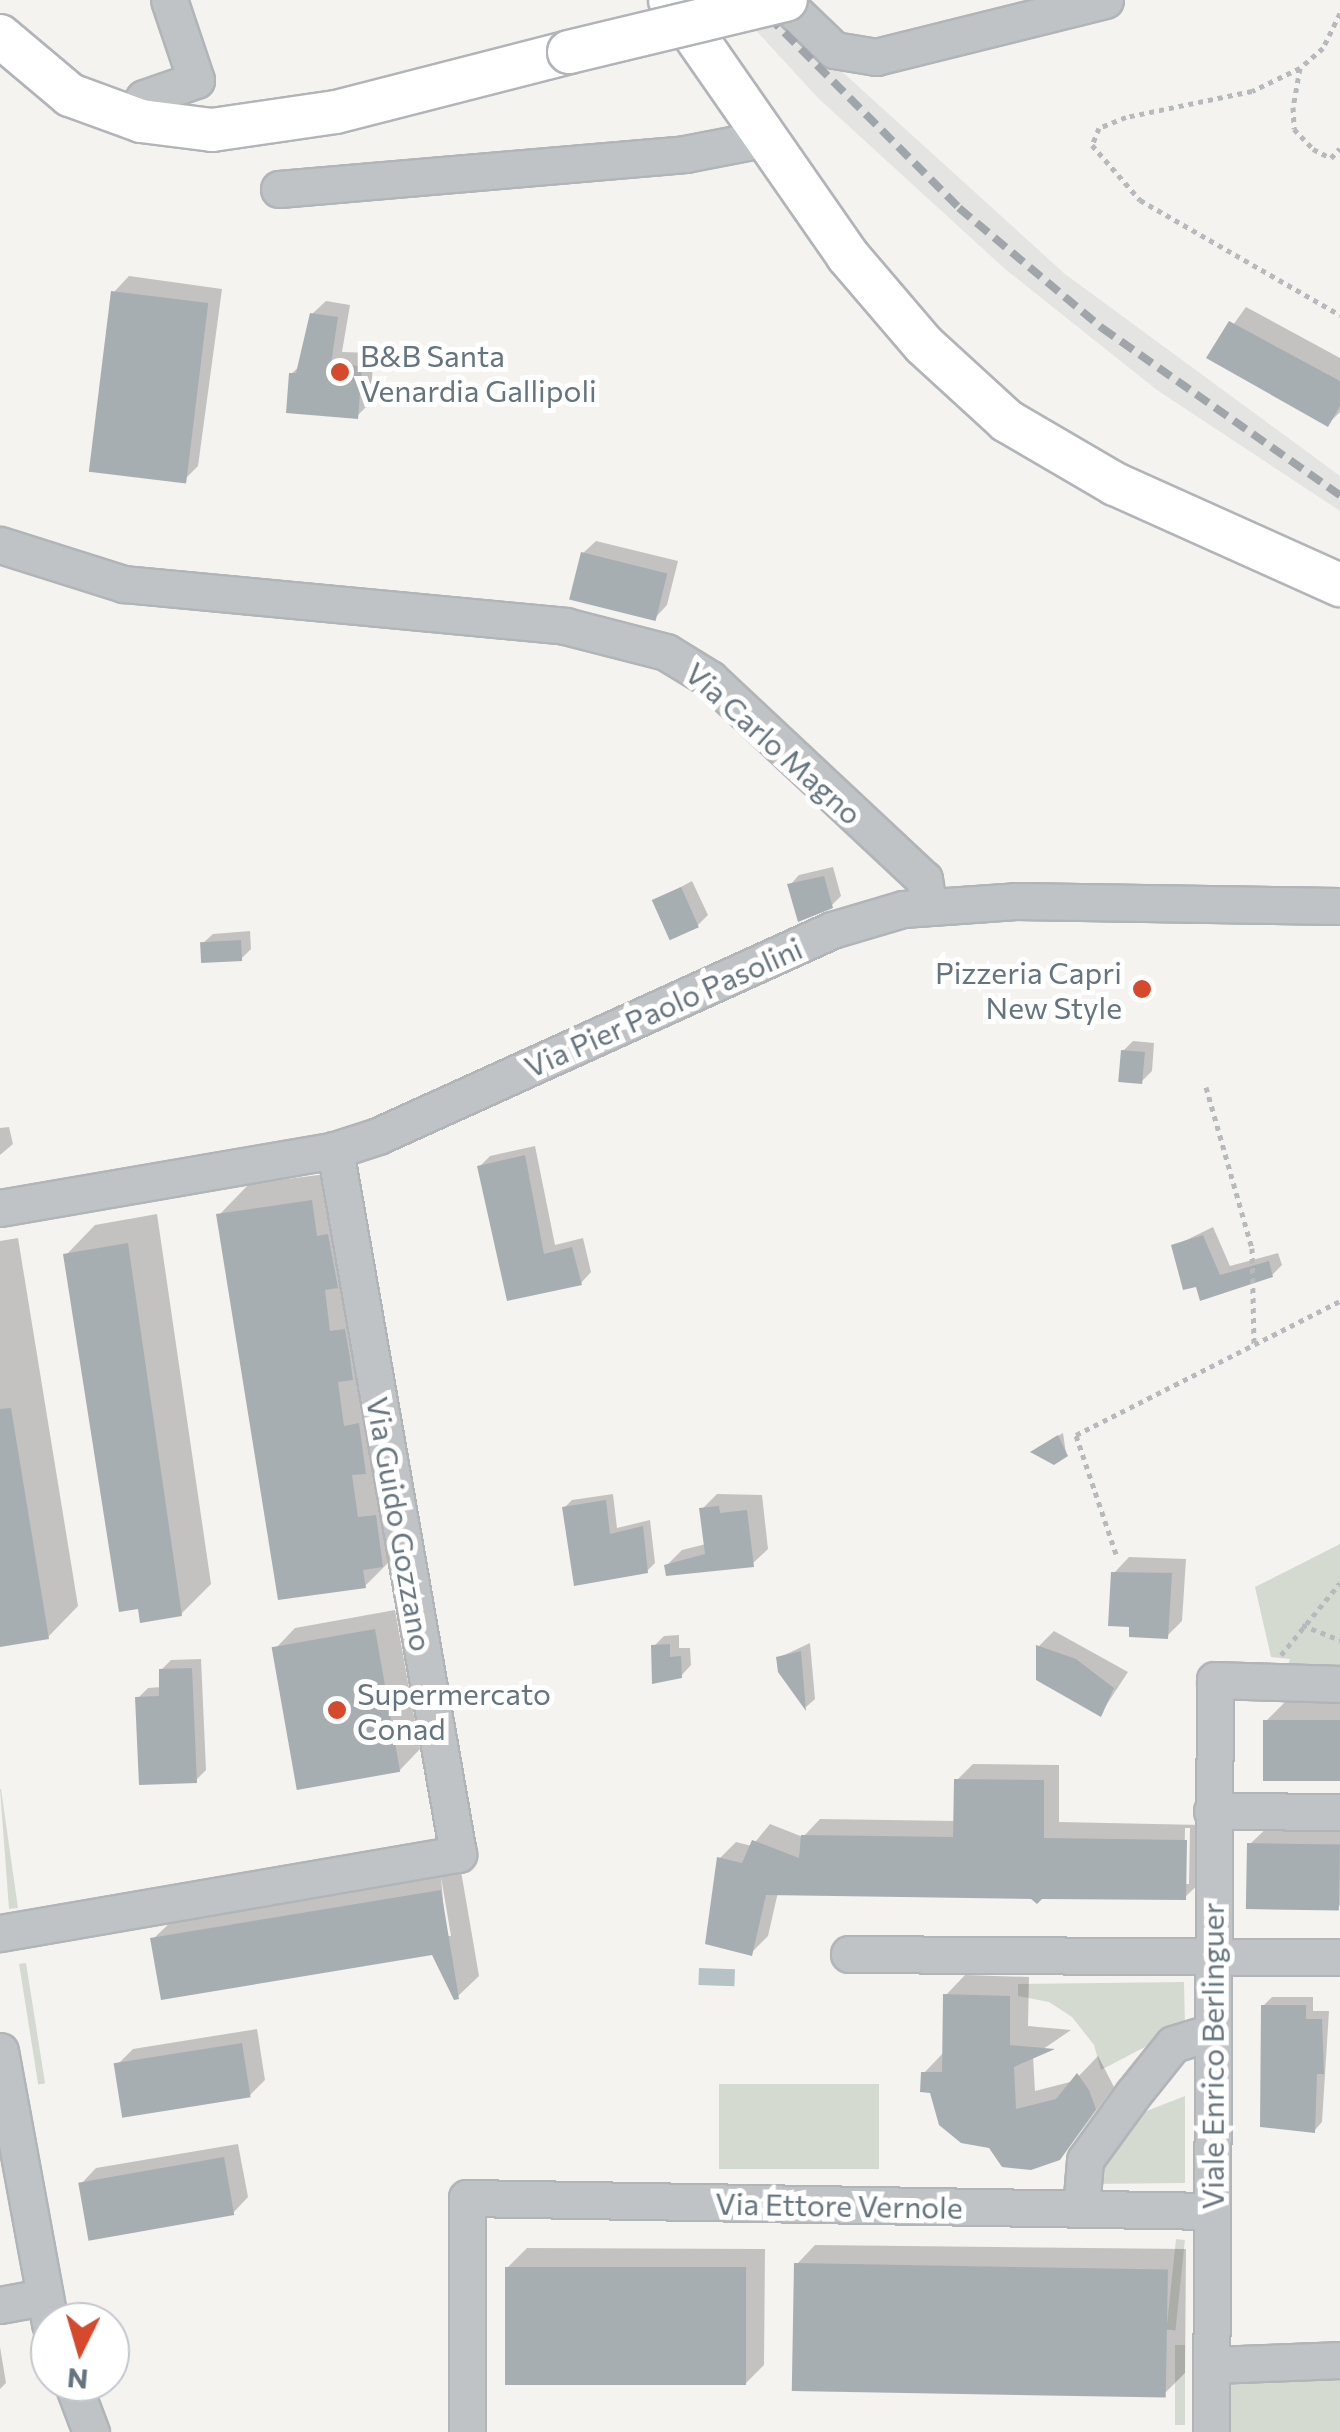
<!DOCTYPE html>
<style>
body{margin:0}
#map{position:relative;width:1340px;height:2432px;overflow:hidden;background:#f4f3f0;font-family:Commissioner,sans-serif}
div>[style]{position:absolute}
.built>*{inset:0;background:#e4e5e3}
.green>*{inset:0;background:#d5dad1;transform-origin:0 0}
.water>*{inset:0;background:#b6c2c5;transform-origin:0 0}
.shadow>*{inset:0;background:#0003}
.building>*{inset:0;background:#a7aeb2;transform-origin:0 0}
.path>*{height:5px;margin-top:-2.5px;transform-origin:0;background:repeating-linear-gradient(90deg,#b7babc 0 5px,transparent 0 10px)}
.roads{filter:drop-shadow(2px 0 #b1b5b8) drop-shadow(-2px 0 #b1b5b8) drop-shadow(0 2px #b1b5b8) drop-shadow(0 -2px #b1b5b8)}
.minor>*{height:35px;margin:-17.5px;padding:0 17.5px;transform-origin:17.5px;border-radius:17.5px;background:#bfc3c6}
.major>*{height:42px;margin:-21px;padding:0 21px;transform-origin:21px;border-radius:21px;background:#fff}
.rail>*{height:8px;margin-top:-4px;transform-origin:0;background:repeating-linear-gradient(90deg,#9fa5a9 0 15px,transparent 0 23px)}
.bridges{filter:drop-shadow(2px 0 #b1b5b8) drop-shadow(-2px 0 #b1b5b8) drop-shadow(0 2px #b1b5b8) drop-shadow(0 -2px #b1b5b8)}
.major-bridge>*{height:42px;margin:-21px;padding:0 21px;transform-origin:21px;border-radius:21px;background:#fff}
.dots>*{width:28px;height:28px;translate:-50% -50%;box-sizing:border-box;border:5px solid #fff;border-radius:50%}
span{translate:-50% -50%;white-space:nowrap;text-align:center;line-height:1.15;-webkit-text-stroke:10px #fff;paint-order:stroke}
.poi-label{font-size:30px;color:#65757f}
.left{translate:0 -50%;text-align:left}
.right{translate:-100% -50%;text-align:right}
.street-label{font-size:30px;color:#65757f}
.north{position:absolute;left:30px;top:2302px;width:100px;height:100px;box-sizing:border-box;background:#fff;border:2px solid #c1c8cc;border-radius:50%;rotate:185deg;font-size:28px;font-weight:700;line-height:40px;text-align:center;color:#65757f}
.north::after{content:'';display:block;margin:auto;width:35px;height:45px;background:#d6492d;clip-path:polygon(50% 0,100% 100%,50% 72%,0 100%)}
</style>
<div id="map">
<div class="built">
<div style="clip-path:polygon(728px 0,784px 19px,1065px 274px,1340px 476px,1340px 511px,1157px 390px,1005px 269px,818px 98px)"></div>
</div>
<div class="green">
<div style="clip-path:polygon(1340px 1544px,1340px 1675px,1287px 1667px,1290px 1659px,1271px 1657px,1255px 1587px)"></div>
<div style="clip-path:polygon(0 1789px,1px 1789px,18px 1908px,9px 1909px)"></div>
<div style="left:26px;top:1963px;width:122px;height:7px;rotate:81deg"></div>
<div style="clip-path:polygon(1184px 1982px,1185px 2026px,1101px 2070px,1094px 2045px,1072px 2017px,1049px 2002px,1018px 1996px,1018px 1984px)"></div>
<div style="left:719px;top:2084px;width:160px;height:85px"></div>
<div style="clip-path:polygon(1185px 2096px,1185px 2183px,1092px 2184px,1126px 2119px)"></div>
<div style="left:1176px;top:2239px;width:9px;height:91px;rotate:6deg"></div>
<div style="left:1175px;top:2345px;width:10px;height:80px"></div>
<div style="left:1340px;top:2370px;width:62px;height:110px;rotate:90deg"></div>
</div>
<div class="water">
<div style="left:699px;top:1968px;width:36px;height:17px;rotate:2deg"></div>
</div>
<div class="shadow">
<div style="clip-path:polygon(129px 276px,222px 289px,198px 466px,183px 481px,114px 292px)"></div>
<div style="clip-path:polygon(326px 301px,350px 305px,342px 352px,374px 353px,370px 403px,357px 416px,291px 374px,301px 365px,312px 314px)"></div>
<div style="clip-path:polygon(1246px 307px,1340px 358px,1340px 412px,1328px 424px,1210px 357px)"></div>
<div style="clip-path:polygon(596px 541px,678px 561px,667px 605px,655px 618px,583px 553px)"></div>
<div style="clip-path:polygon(833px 867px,841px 896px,831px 906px,790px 885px,799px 875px)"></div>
<div style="clip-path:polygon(692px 881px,708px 915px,698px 925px,655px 901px)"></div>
<div style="clip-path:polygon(250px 931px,251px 949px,241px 959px,203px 943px,213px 934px)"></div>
<div style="clip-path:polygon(1133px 1041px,1154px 1043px,1152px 1071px,1142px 1081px,1123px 1051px)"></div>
<div style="clip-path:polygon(9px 1127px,13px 1144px,0 1155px,0 1128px)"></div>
<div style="clip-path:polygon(535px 1146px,555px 1245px,583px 1238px,591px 1272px,581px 1283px,508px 1298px,479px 1167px,490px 1156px)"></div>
<div style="clip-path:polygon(342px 1172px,395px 1556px,365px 1586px,219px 1215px,249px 1184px)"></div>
<div style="clip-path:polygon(157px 1214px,211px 1584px,181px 1614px,66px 1255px,95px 1225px)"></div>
<div style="clip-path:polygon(1213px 1227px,1230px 1266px,1278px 1253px,1282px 1265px,1272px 1275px,1202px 1298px,1174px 1246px)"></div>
<div style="clip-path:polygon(18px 1238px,78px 1606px,48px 1637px,0 1644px,0 1241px)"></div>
<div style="clip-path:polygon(1063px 1433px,1066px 1454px,1037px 1448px)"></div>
<div style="clip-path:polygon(613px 1494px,617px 1528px,650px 1520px,655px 1563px,647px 1571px,564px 1508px,572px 1500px)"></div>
<div style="clip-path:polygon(717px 1494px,762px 1495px,768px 1549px,752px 1564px,666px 1566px,682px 1550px,706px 1544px,702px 1509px)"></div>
<div style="clip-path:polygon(1129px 1557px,1186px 1559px,1182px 1621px,1167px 1636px,1132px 1624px,1114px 1573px)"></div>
<div style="clip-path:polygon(395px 1610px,420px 1749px,400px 1770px,275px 1649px,295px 1628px)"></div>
<div style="clip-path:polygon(1054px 1631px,1128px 1672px,1101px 1713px,1039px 1646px)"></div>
<div style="clip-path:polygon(679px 1635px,679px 1648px,690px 1648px,691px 1665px,681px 1676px,654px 1646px,664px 1636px)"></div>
<div style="clip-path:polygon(810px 1643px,815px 1699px,806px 1707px,778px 1658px)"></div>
<div style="clip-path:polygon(201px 1659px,206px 1770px,196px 1780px,138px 1698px,148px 1688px,162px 1687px,161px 1670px,171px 1660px)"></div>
<div style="clip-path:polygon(1287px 1700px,1340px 1700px,1340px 1779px,1266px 1778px,1266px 1721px)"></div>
<div style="clip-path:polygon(evenodd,973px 1764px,1059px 1765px,1059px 1822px,1202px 1825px,1202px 1881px,1185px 1897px,778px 1892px,768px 1936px,751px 1953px,720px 1858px,736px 1842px,752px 1846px,770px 1824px,803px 1837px,820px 1819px,956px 1821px,957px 1780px,973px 1764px,1185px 1828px,1190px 1828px,1189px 1884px,1184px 1884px,1185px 1828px)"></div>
<div style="clip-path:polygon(1271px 1824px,1340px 1825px,1340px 1906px,1250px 1844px)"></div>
<div style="clip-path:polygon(evenodd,461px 1871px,479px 1976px,458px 1996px,434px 1952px,153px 1939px,174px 1919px,461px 1871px,441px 1877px,451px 1936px,446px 1936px,441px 1877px)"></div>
<div style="clip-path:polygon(965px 1975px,1029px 1977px,1028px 2026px,1071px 2030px,1033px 2056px,1035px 2091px,1074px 2081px,1098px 2056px,1114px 2087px,1063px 2155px,924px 2073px,944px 2052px,946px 1995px)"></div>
<div style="clip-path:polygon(1272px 1997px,1313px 1997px,1313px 2011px,1329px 2011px,1322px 2122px,1314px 2131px,1263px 2006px)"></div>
<div style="clip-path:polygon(257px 2029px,265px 2080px,250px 2095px,117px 2065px,133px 2049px)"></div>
<div style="clip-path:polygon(238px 2144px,248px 2197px,233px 2213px,81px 2184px,96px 2168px)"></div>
<div style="clip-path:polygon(815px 2245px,1186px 2249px,1185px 2373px,1166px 2392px,797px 2264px)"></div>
<div style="clip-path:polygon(527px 2248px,765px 2249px,764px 2365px,744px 2385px,507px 2268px)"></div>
<div style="clip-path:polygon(0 2347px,6px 2383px,0 2389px)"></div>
</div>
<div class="building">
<div style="left:111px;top:291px;width:98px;height:182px;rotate:7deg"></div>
<div style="clip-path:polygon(310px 313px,338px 317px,331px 364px,362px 366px,358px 419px,286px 413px,289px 373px,296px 373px)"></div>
<div style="clip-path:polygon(1229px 321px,1340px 381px,1340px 406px,1328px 427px,1206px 358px)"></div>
<div style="left:581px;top:552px;width:89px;height:49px;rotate:14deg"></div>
<div style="clip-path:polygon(824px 876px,833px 908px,798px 922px,787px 884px)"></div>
<div style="left:681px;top:887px;width:44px;height:32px;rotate:66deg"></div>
<div style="left:241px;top:940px;width:21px;height:41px;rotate:87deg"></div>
<div style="left:1121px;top:1050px;width:24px;height:32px;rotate:5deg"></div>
<div style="clip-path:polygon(525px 1155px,544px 1254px,572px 1247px,582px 1285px,507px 1301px,477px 1166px)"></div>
<div style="clip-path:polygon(312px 1200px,317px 1236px,328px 1234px,338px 1288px,325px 1290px,330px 1331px,345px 1329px,350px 1358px,353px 1380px,338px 1382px,344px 1426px,359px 1423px,366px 1474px,352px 1475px,358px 1517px,376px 1515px,383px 1567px,363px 1570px,366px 1588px,278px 1600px,216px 1214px)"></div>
<div style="clip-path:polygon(1203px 1235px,1220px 1275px,1269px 1261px,1273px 1277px,1200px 1301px,1196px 1287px,1183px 1290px,1171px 1245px)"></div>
<div style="clip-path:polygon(128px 1243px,182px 1616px,140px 1623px,138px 1609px,119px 1612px,63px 1254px)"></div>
<div style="clip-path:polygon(11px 1408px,49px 1639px,0 1647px,0 1409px)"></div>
<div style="clip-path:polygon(1058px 1435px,1068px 1456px,1054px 1465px,1030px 1452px)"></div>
<div style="clip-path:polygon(606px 1500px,610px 1534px,643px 1526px,648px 1573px,574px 1586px,562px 1507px)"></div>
<div style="clip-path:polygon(719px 1506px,720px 1513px,747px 1510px,754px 1567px,666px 1576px,664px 1565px,705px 1554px,699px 1508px)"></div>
<div style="clip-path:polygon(1111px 1572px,1172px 1573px,1168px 1639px,1129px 1637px,1129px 1627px,1108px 1626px)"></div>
<div style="left:375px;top:1629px;width:145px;height:105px;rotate:80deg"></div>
<div style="clip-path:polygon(670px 1644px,670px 1657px,681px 1656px,682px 1678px,652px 1684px,651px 1645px)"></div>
<div style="clip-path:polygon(1036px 1645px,1076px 1659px,1114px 1688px,1101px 1717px,1036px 1680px)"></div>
<div style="clip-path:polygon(801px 1651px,806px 1711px,778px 1672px,776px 1657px)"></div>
<div style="clip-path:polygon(192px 1668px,197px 1783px,139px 1785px,135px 1697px,159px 1696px,159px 1669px)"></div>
<div style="left:1263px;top:1720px;width:77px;height:61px"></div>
<div style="clip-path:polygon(954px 1779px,1044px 1780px,1044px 1838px,1187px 1840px,1186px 1900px,1042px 1899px,1037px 1904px,1031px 1899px,766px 1895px,752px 1956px,705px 1944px,717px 1857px,742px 1863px,752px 1840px,799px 1858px,801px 1835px,953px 1837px)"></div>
<div style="left:1247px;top:1843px;width:93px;height:66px;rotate:1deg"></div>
<div style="clip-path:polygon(441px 1890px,459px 1999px,454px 2000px,432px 1955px,161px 2000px,150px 1938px)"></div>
<div style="clip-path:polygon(943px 1994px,1010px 1996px,1010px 2045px,1055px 2049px,1014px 2067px,1016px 2109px,1056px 2099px,1077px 2073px,1089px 2090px,1096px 2109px,1060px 2160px,1031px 2170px,1002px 2167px,989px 2148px,961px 2143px,939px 2125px,930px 2093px,920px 2092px,921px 2072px,942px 2072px)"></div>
<div style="clip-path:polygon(1261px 2005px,1306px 2005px,1306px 2019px,1322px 2019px,1324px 2074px,1317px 2074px,1315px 2133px,1260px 2127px)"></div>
<div style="left:242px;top:2043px;width:55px;height:130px;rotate:81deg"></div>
<div style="left:224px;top:2157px;width:59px;height:148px;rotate:80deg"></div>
<div style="left:794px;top:2263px;width:374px;height:128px;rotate:1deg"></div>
<div style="left:505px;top:2267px;width:241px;height:118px"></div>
</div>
<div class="path">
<div style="left:1340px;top:13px;width:39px;rotate:116deg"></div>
<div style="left:1323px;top:48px;width:30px;rotate:139deg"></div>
<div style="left:1300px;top:68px;width:40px;rotate:100deg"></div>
<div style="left:1293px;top:107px;width:22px;rotate:87deg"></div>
<div style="left:1294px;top:129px;width:28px;rotate:46deg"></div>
<div style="left:1313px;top:149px;width:20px;rotate:27deg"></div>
<div style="left:1331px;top:158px;width:13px;rotate:-48deg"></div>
<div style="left:1300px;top:68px;width:53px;rotate:154.4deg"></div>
<div style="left:1252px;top:91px;width:129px;rotate:168.3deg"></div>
<div style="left:1126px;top:117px;width:29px;rotate:158deg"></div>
<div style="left:1099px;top:128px;width:18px;rotate:112deg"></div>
<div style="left:1092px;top:145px;width:73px;rotate:48.9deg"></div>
<div style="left:1140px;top:200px;width:231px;rotate:29.9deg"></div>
<div style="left:1206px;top:1087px;width:167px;rotate:74.1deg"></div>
<div style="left:1252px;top:1248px;width:96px;rotate:88.8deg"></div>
<div style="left:1116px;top:1554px;width:126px;rotate:-108.6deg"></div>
<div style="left:1076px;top:1435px;width:296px;rotate:-26.9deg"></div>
<div style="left:1302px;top:1625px;width:41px;rotate:21.5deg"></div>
<div style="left:1281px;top:1655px;width:93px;rotate:-50.7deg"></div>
</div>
<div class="roads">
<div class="minor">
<div style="left:782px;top:0;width:72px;rotate:43.9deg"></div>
<div style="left:834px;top:50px;width:43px;rotate:9.5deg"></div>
<div style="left:876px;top:57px;width:236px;rotate:-14deg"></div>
<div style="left:132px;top:118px;width:23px;rotate:-59deg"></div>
<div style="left:144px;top:98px;width:55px;rotate:-19.1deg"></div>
<div style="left:196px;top:80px;width:84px;rotate:-108.6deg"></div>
<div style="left:279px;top:189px;width:408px;rotate:-4.9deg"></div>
<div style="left:685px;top:154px;width:84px;rotate:-11deg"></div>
<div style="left:0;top:545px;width:130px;rotate:17.5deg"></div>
<div style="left:124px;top:584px;width:443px;rotate:5.4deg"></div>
<div style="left:565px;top:626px;width:104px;rotate:14.4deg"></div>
<div style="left:666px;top:652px;width:52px;rotate:31.5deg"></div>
<div style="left:710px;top:679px;width:293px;rotate:43.1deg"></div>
<div style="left:924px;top:879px;width:26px;rotate:81deg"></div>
<div style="left:0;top:1208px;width:340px;rotate:-9.8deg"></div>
<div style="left:335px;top:1150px;width:45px;rotate:-18deg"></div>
<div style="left:378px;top:1136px;width:499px;rotate:-24.4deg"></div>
<div style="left:832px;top:930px;width:74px;rotate:-16.5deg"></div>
<div style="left:903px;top:909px;width:113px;rotate:-4deg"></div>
<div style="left:1016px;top:901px;width:324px;rotate:0.9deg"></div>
<div style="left:1212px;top:1811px;width:128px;rotate:0.4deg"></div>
<div style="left:0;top:1933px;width:465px;rotate:-9.8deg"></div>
<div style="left:458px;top:1854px;width:715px;rotate:-99.91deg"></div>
<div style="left:849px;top:1954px;width:491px;rotate:0.4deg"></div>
<div style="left:0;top:2051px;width:278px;rotate:79.6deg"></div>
<div style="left:1081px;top:2209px;width:49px;rotate:-85.3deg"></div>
<div style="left:1085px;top:2160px;width:82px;rotate:-54deg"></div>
<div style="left:1133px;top:2094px;width:64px;rotate:-51.3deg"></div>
<div style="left:1173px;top:2044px;width:41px;rotate:-17.1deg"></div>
<div style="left:0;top:2305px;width:44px;rotate:-10.5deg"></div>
<div style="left:1212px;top:2365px;width:128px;rotate:-2.2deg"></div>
<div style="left:72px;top:2382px;width:53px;rotate:69.2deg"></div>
<div style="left:467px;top:2432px;width:234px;rotate:-90deg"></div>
<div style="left:467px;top:2198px;width:745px;rotate:1deg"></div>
<div style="left:1211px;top:2432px;width:752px;rotate:-89.7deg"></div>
<div style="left:1215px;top:1680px;width:125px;rotate:1.8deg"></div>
</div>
<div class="major">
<div style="left:670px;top:0;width:310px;rotate:55.2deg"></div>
<div style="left:847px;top:255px;width:118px;rotate:49.5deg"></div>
<div style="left:924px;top:345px;width:113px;rotate:42.5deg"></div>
<div style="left:1007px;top:421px;width:125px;rotate:30.3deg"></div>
<div style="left:1115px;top:484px;width:247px;rotate:24.2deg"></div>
<div style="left:0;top:36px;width:92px;rotate:40.1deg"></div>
<div style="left:70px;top:95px;width:76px;rotate:20.1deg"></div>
<div style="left:141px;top:121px;width:72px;rotate:7.2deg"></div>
<div style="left:212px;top:130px;width:125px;rotate:-8.3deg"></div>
<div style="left:336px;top:112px;width:241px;rotate:-14.4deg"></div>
</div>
</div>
<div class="rail">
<div style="left:752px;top:0;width:293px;rotate:45.1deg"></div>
<div style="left:959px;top:208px;width:187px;rotate:40deg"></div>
<div style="left:1102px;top:328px;width:291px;rotate:35.1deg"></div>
</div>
<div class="bridges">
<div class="major-bridge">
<div style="left:569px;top:52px;width:223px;rotate:-13.5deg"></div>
</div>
</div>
<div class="dots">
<div style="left:340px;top:372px;background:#d6492d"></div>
<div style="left:1142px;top:989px;background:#d6492d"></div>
<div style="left:337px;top:1710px;background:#d6492d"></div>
</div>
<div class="poi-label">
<span class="left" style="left:360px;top:372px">B&amp;B Santa<br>Venardia Gallipoli</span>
<span class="right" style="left:1122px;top:989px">Pizzeria Capri<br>New Style</span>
<span class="left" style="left:357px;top:1710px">Supermercato<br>Conad</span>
</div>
<div class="street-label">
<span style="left:774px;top:743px;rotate:42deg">Via Carlo Magno</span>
<span style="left:663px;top:1007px;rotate:-24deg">Via Pier Paolo Pasolini</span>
<span style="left:400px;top:1524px;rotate:80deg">Via Guido Gozzano</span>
<span style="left:1212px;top:2056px;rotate:-90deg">Viale Enrico Berlinguer</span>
<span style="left:839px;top:2205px;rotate:1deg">Via Ettore Vernole</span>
</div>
<div class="north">N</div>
</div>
